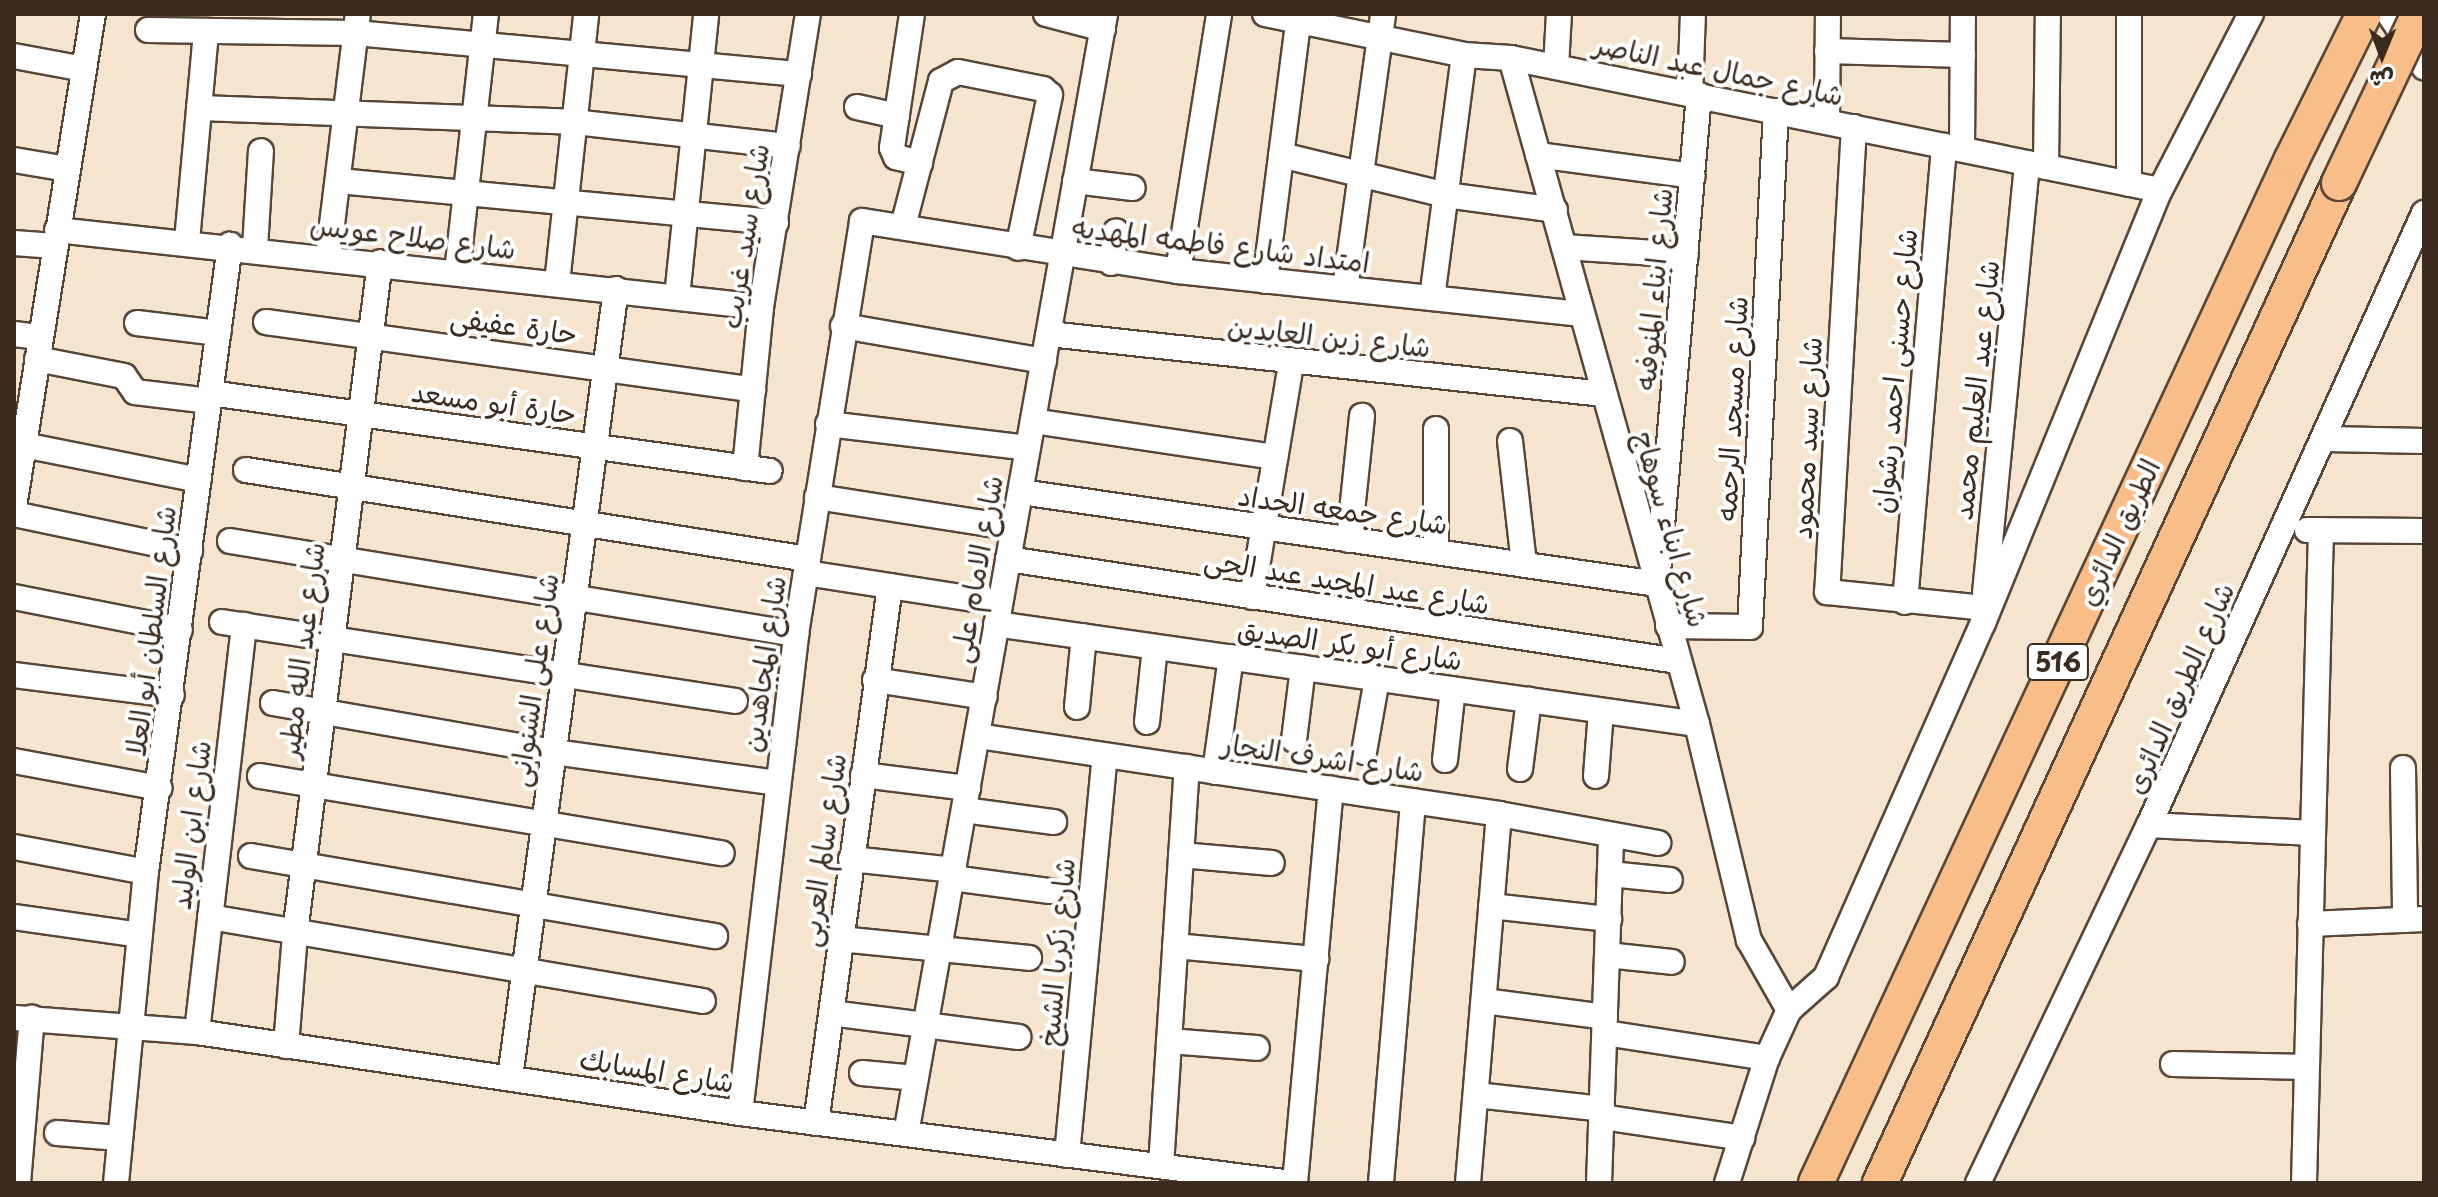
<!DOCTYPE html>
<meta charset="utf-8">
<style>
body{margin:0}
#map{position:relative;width:2438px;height:1197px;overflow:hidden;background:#f6e5ce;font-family:"Playpen Sans","Playpen Sans Arabic",sans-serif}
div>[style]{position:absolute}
.roads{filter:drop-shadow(2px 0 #574638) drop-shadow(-2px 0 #574638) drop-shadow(0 2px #574638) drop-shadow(0 -2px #574638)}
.minor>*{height:24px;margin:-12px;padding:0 12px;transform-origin:12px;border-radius:12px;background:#fff}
.highway>*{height:34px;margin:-17px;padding:0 17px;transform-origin:17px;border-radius:17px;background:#f8bd88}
.bridges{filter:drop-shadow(2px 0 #574638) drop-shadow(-2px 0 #574638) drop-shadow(0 2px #574638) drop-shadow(0 -2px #574638)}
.highway-bridge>*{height:34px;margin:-17px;padding:0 17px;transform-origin:17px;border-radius:17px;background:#f8bd88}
span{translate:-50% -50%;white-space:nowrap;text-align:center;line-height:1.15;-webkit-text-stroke:8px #fff;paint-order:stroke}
.shield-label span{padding:2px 6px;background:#fff;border:2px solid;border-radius:6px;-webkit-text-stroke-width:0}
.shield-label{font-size:26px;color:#3b2a1e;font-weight:700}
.street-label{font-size:28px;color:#3b2a1e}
.frame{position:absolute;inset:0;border:16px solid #3b2a1e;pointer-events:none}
.north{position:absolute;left:2342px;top:16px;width:80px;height:80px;-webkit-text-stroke:6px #fff;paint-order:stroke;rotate:181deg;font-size:22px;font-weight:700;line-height:32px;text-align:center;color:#3b2a1e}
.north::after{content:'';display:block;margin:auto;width:28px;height:36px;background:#3b2a1e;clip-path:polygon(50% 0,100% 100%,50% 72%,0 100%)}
</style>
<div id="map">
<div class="roads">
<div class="minor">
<div style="left:912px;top:14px;width:135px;rotate:98.5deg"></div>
<div style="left:892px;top:148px;width:10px;rotate:66deg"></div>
<div style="left:896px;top:157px;width:25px;rotate:14deg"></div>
<div style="left:1046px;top:14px;width:59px;rotate:14.7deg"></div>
<div style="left:1265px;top:14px;width:203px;rotate:11.6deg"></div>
<div style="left:1464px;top:55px;width:47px;rotate:3.7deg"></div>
<div style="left:1511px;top:58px;width:662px;rotate:11.5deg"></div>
<div style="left:2389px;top:14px;width:64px;rotate:56.6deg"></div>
<div style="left:148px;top:30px;width:208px;rotate:0.8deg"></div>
<div style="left:356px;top:33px;width:445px;rotate:5.3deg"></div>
<div style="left:1827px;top:51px;width:136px;rotate:1.7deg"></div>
<div style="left:14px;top:56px;width:71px;rotate:10.5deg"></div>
<div style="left:1511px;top:58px;width:691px;rotate:74.4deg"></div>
<div style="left:1697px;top:724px;width:222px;rotate:76.5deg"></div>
<div style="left:1749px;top:940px;width:81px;rotate:60.3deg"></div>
<div style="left:1556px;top:67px;width:53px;rotate:-86.8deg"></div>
<div style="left:1690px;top:94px;width:80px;rotate:-87.9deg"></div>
<div style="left:857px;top:107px;width:41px;rotate:12.7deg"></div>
<div style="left:199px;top:108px;width:375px;rotate:2.1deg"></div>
<div style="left:574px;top:122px;width:215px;rotate:6.4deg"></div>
<div style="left:1827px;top:122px;width:108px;rotate:-89.5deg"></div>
<div style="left:1854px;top:127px;width:466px;rotate:93.3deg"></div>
<div style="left:1827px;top:592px;width:158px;rotate:5.8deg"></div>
<div style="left:1962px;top:149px;width:135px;rotate:-89.6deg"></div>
<div style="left:1281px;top:155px;width:170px;rotate:13.6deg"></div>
<div style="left:1446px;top:195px;width:110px;rotate:7.8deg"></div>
<div style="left:1538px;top:155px;width:156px;rotate:7.7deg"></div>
<div style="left:14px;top:160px;width:54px;rotate:9.6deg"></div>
<div style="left:2046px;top:167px;width:153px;rotate:-89.3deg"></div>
<div style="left:339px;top:181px;width:439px;rotate:5.4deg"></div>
<div style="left:1075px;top:181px;width:58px;rotate:6.9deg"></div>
<div style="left:2129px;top:184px;width:170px;rotate:-90deg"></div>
<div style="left:903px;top:226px;width:150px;rotate:-75.3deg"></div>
<div style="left:941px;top:81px;width:19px;rotate:-28deg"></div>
<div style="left:958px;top:72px;width:87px;rotate:11.3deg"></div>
<div style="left:1043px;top:89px;width:9px;rotate:41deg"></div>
<div style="left:1050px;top:95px;width:156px;rotate:101.8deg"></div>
<div style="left:57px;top:230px;width:708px;rotate:6.24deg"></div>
<div style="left:187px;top:241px;width:211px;rotate:-84.8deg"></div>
<div style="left:14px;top:243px;width:41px;rotate:4.2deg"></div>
<div style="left:1564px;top:247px;width:122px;rotate:3.8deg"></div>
<div style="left:255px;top:248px;width:97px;rotate:-86.5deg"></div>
<div style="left:328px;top:257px;width:245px;rotate:-83deg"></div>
<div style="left:1111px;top:263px;width:32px;rotate:-81deg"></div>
<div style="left:1178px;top:271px;width:260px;rotate:-80.9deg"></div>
<div style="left:457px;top:272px;width:260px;rotate:-83.6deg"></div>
<div style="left:1265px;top:281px;width:269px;rotate:-82.7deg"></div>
<div style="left:557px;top:283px;width:271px;rotate:-83.8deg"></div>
<div style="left:1345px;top:289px;width:278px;rotate:-82.1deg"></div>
<div style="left:677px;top:297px;width:284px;rotate:-84.1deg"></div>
<div style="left:1432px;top:298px;width:245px;rotate:-82.5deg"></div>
<div style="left:266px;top:322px;width:492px;rotate:7.9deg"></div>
<div style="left:137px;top:323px;width:82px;rotate:7deg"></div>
<div style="left:843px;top:326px;width:204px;rotate:9.9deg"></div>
<div style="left:14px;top:334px;width:26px;rotate:7deg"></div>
<div style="left:1049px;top:334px;width:557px;rotate:6.18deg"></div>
<div style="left:37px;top:359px;width:89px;rotate:11.1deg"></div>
<div style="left:124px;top:376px;width:19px;rotate:55deg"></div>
<div style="left:135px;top:392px;width:75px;rotate:6.9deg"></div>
<div style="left:210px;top:393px;width:565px;rotate:7.93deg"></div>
<div style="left:1033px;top:421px;width:245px;rotate:8.5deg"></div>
<div style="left:828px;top:424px;width:201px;rotate:6.8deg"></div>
<div style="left:2326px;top:439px;width:98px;rotate:1.2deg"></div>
<div style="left:1510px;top:441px;width:124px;rotate:83.5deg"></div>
<div style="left:24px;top:445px;width:178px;rotate:11.3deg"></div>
<div style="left:745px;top:468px;width:162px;rotate:-84.3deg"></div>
<div style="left:761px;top:307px;width:297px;rotate:-80.9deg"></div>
<div style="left:246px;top:470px;width:569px;rotate:9deg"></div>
<div style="left:1021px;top:492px;width:643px;rotate:8.23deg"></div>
<div style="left:1657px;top:584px;width:491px;rotate:-85.1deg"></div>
<div style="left:817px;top:497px;width:199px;rotate:8.9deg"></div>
<div style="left:14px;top:507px;width:499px;rotate:-80.9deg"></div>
<div style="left:14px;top:514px;width:180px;rotate:11.9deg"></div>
<div style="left:2307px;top:530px;width:117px;rotate:0.5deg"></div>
<div style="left:1349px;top:540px;width:125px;rotate:-84deg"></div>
<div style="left:230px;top:541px;width:574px;rotate:9.33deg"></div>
<div style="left:1436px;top:552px;width:123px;rotate:-90deg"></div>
<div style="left:1008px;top:559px;width:678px;rotate:8.66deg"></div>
<div style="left:806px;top:573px;width:196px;rotate:8.8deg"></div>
<div style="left:1985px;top:593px;width:432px;rotate:-84.4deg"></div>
<div style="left:14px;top:597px;width:169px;rotate:11.2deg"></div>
<div style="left:1252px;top:597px;width:236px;rotate:-80.5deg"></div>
<div style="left:1905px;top:602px;width:458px;rotate:-85.1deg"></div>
<div style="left:222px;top:622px;width:519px;rotate:8.75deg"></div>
<div style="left:996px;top:624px;width:708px;rotate:8.12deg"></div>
<div style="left:1668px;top:626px;width:82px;rotate:0.7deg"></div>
<div style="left:1750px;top:627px;width:517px;rotate:-87.12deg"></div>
<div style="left:14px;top:675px;width:159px;rotate:7.2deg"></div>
<div style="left:875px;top:680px;width:111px;rotate:8.8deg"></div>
<div style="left:273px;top:703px;width:285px;rotate:9.9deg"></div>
<div style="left:554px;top:752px;width:225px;rotate:7.9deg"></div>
<div style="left:1077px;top:707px;width:71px;rotate:-84.4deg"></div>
<div style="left:1147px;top:722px;width:75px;rotate:-83.9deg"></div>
<div style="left:978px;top:736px;width:527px;rotate:8.51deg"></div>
<div style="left:1499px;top:814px;width:162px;rotate:10.3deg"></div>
<div style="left:1294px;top:740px;width:73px;rotate:-82.9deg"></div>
<div style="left:1364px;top:752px;width:74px;rotate:-79.9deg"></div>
<div style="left:1445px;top:760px;width:71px;rotate:-83.6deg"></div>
<div style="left:14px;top:761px;width:148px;rotate:10.5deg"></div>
<div style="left:2403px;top:768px;width:152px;rotate:89.2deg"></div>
<div style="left:1520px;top:769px;width:70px;rotate:-82.6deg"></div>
<div style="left:1215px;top:772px;width:116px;rotate:-82.1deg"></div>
<div style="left:863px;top:775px;width:106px;rotate:7.1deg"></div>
<div style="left:260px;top:776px;width:468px;rotate:9.5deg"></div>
<div style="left:1596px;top:776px;width:65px;rotate:-85.6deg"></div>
<div style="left:964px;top:810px;width:91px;rotate:7.6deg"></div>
<div style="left:2149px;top:825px;width:163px;rotate:2.8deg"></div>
<div style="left:14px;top:847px;width:134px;rotate:10.7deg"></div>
<div style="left:1181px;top:855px;width:91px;rotate:5deg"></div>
<div style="left:251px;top:856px;width:471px;rotate:9.8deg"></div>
<div style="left:851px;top:859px;width:104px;rotate:6.1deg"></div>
<div style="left:1610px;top:874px;width:60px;rotate:5.7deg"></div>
<div style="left:952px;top:878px;width:99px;rotate:7.6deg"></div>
<div style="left:1491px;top:906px;width:119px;rotate:6.3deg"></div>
<div style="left:14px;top:917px;width:127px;rotate:8.1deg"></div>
<div style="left:210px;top:917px;width:500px;rotate:9.67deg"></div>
<div style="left:2310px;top:924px;width:114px;rotate:-2.5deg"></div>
<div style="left:840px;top:939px;width:190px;rotate:5.7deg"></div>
<div style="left:1175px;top:946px;width:142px;rotate:5.3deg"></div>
<div style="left:1607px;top:955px;width:65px;rotate:6.1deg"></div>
<div style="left:1484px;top:1001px;width:122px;rotate:7.5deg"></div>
<div style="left:831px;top:1013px;width:189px;rotate:7.3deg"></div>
<div style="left:14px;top:1018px;width:184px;rotate:4.4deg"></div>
<div style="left:197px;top:1032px;width:549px;rotate:8.48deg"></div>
<div style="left:740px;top:1113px;width:556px;rotate:7.23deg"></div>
<div style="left:197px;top:1032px;width:410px;rotate:-83.4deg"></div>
<div style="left:1605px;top:1033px;width:164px;rotate:8.8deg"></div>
<div style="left:1169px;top:1041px;width:88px;rotate:4.5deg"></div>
<div style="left:286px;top:1046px;width:113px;rotate:-85.4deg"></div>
<div style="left:295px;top:933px;width:676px;rotate:-82.78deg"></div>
<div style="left:2173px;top:1064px;width:134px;rotate:1.3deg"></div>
<div style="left:862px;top:1073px;width:54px;rotate:5.3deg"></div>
<div style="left:510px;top:1078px;width:796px;rotate:-82.35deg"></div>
<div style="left:1476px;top:1095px;width:127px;rotate:6.3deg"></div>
<div style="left:740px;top:1113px;width:482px;rotate:-83.3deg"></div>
<div style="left:796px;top:634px;width:418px;rotate:-80.9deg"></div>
<div style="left:862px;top:221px;width:320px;rotate:9deg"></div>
<div style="left:1178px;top:271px;width:406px;rotate:6.1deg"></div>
<div style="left:1602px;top:1117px;width:142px;rotate:8.5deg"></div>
<div style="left:816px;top:1123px;width:542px;rotate:-82.15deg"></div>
<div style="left:57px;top:1133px;width:62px;rotate:4.6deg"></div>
<div style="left:906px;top:1134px;width:1138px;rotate:-79.92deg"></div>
<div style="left:1067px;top:1155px;width:401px;rotate:-84.6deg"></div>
<div style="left:1161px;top:1166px;width:400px;rotate:-86.3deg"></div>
<div style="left:18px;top:1183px;width:166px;rotate:-85.2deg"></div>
<div style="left:116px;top:1183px;width:312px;rotate:-84.5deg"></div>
<div style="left:146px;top:872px;width:633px;rotate:-82.37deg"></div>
<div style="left:1295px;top:1183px;width:396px;rotate:-84.8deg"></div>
<div style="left:1381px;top:1183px;width:383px;rotate:-85.2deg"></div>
<div style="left:1468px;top:1183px;width:370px;rotate:-85.2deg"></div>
<div style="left:1599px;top:1183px;width:348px;rotate:-88deg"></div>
<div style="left:1727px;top:1183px;width:131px;rotate:-72.3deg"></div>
<div style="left:1767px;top:1058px;width:53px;rotate:-65.4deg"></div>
<div style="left:1789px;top:1010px;width:50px;rotate:-41.7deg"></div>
<div style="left:1826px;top:977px;width:387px;rotate:-66.1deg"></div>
<div style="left:1983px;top:623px;width:468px;rotate:-67.8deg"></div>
<div style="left:2160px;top:190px;width:198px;rotate:-62.7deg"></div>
<div style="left:1978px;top:1183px;width:397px;rotate:-64.5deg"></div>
<div style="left:2149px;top:825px;width:671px;rotate:-65.8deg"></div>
<div style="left:2304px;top:1183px;width:653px;rotate:-88.51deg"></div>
</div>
<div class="highway">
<div style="left:1816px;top:1183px;width:1129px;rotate:-65.07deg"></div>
<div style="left:2292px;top:159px;width:162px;rotate:-63.6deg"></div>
<div style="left:1880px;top:1183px;width:1100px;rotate:-65.34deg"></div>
</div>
</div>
<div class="bridges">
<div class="highway-bridge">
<div style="left:2339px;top:183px;width:187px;rotate:-64.7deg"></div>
</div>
</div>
<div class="shield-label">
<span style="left:2058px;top:662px">516</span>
</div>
<div class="street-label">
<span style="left:1719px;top:69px;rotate:12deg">شارع جمال عبد الناصر</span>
<span style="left:413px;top:236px;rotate:7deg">شارع صلاح عويس</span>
<span style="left:744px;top:236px;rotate:-81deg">شارع سيد غريب</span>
<span style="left:1221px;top:244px;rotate:7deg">امتداد شارع فاطمه المهديه</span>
<span style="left:1653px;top:289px;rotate:-85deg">شارع ابناء المنوفيه</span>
<span style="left:514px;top:325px;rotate:8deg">حارة عفيفى</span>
<span style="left:1329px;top:336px;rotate:6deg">شارع زين العابدين</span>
<span style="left:1894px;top:371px;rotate:-85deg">شارع حسنى احمد رشوان</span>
<span style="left:1975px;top:390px;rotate:-84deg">شارع عبد العليم محمد</span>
<span style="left:494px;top:402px;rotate:8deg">حارة أبو مسعد</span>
<span style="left:1731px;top:409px;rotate:-87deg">شارع مسجد الرحمه</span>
<span style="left:1806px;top:438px;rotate:-87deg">شارع سيد محمود</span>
<span style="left:1343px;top:509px;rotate:8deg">شارع جمعه الحداد</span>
<span style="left:1672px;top:529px;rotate:74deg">شارع ابناء سوهاج</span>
<span style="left:2118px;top:532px;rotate:-65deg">الطريق الدائري</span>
<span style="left:976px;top:569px;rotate:-80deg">شارع الامام على</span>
<span style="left:1347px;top:581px;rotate:9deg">شارع عبد المجيد عبد الحى</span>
<span style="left:150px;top:631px;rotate:-83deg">شارع السلطان أبو العلا</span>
<span style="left:1350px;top:644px;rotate:8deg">شارع أبو بكر الصديق</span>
<span style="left:301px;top:650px;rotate:-83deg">شارع عبد الله مطير</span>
<span style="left:763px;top:664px;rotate:-82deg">شارع المجاهدين</span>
<span style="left:533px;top:680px;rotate:-82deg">شارع على الشنوانى</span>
<span style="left:2179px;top:688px;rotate:-66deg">شارع الطريق الدائرى</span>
<span style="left:1323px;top:757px;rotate:8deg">شارع اشرف النجار</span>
<span style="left:190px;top:825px;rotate:-83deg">شارع ابن الوليد</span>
<span style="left:822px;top:850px;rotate:-82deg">شارع سالم العربى</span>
<span style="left:1056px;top:952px;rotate:-85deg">شارع زكريا الشيخ</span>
<span style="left:657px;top:1070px;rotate:9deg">شارع المسابك</span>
</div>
<div class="frame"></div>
<div class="north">ش</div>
</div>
